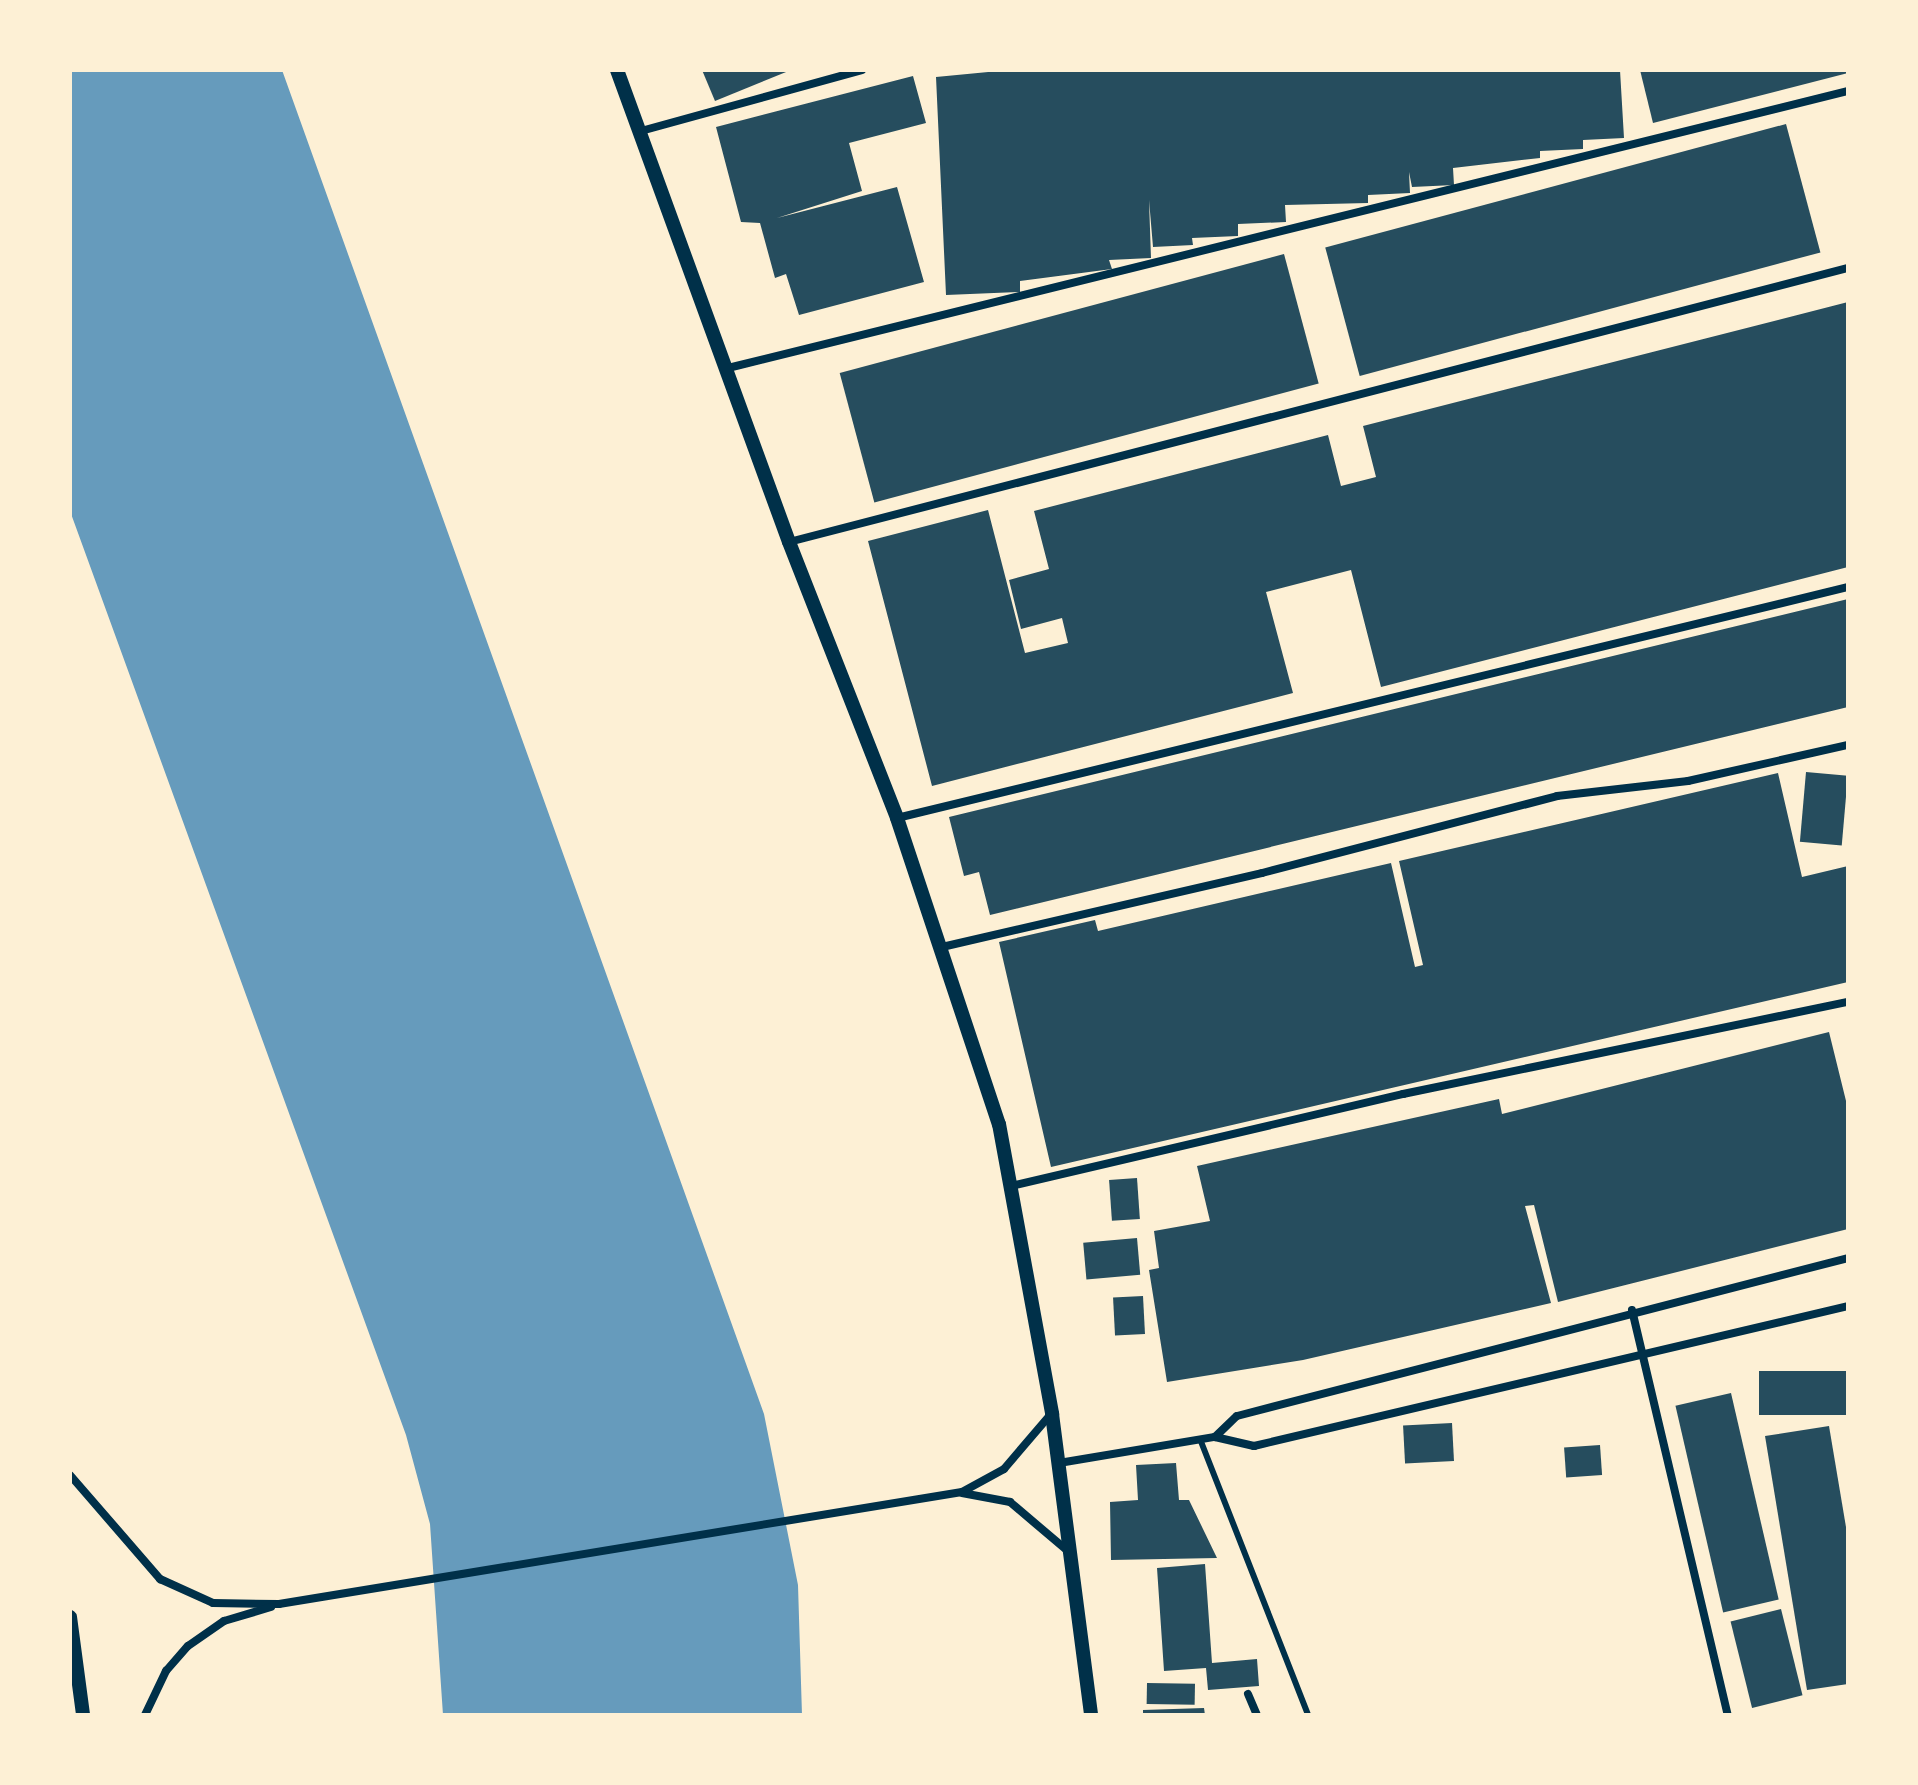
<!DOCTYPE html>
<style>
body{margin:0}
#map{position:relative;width:1918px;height:1785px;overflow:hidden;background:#fdf0d5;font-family:Merriweather,serif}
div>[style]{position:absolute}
.water>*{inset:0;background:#669bbc}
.building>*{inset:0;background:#264d5e;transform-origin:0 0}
.service>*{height:6px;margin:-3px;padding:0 3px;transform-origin:3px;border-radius:3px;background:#003049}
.minor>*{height:8px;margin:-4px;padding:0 4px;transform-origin:4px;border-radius:4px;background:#003049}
.tertiary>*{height:14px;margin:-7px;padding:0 7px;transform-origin:7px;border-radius:7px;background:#003049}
span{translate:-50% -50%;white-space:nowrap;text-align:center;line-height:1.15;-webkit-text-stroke:8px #fdf0d5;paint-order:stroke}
.frame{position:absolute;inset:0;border:72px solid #fdf0d5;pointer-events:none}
</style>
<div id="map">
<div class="water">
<div style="clip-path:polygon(70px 70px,282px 70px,764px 1414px,798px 1585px,802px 1715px,443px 1715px,430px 1524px,406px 1435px,70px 511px)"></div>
</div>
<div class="building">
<div style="clip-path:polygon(702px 70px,791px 70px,715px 101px)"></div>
<div style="clip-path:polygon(1009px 70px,1620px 70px,1624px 138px,1583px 140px,1583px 149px,1540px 151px,1540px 158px,1453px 168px,1454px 185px,1412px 187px,1409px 172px,1410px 193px,1368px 195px,1368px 203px,1285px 205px,1286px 222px,1238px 224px,1238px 236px,1192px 238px,1193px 245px,1153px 247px,1149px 200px,1151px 258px,1109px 260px,1112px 269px,1020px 281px,1020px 292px,946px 295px,936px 77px)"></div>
<div style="clip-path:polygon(1640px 70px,1848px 70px,1848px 73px,1653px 123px)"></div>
<div style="clip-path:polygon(913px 76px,926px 123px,849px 143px,862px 191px,777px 218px,897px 187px,924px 282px,799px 315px,786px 274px,775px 278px,760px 223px,741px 222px,716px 127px)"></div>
<div style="left:1786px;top:124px;width:133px;height:477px;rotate:75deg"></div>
<div style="left:1284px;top:254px;width:134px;height:460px;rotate:75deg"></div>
<div style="clip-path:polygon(1848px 302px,1848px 567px,1381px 687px,1351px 570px,1266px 592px,1293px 693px,932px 786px,868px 541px,988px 510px,1025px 653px,1068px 643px,1062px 618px,1021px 629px,1009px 580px,1049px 569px,1034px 511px,1328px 435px,1341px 486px,1376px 477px,1363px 426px)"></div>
<div style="clip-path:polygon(1848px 599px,1848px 707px,990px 915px,979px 872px,964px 876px,949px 817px)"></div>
<div style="left:1806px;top:772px;width:42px;height:70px;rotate:5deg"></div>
<div style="clip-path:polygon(1778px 773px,1802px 877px,1848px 866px,1848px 982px,1051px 1167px,999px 942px,1095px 920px,1098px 931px,1391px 863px,1415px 967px,1423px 965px,1399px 861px)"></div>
<div style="clip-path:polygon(1829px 1032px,1848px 1109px,1848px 1229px,1558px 1302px,1534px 1205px,1525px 1206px,1551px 1303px,1303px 1360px,1167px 1382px,1149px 1270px,1159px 1268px,1154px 1231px,1210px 1221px,1197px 1166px,1499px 1099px,1502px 1114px)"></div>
<div style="left:1137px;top:1178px;width:41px;height:28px;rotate:86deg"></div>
<div style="left:1137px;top:1238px;width:37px;height:54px;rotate:85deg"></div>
<div style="left:1143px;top:1296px;width:38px;height:30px;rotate:87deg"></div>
<div style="left:1848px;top:1371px;width:44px;height:89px;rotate:90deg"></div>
<div style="left:1731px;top:1393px;width:212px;height:57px;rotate:77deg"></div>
<div style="left:1452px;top:1423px;width:38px;height:49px;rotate:87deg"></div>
<div style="clip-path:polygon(1829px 1426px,1848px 1539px,1848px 1684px,1807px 1690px,1765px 1436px)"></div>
<div style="left:1600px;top:1445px;width:30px;height:36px;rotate:86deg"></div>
<div style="clip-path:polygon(1176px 1463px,1179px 1500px,1189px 1500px,1217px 1558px,1111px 1560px,1110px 1502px,1138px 1500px,1136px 1465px)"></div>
<div style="clip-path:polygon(1205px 1564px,1212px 1663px,1257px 1659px,1259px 1686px,1208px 1690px,1206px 1668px,1164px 1671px,1157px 1568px)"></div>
<div style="left:1781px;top:1609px;width:89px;height:52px;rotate:76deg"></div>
<div style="left:1147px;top:1683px;width:48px;height:21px;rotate:1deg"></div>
<div style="clip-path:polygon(1204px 1708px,1205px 1715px,1143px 1715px,1143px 1710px)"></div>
</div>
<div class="service">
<div style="left:1200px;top:1439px;width:296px;rotate:68.6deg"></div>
</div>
<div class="minor">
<div style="left:641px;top:131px;width:229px;rotate:-15.4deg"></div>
<div style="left:728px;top:368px;width:1154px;rotate:-13.89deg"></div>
<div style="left:789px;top:542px;width:1094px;rotate:-14.51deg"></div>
<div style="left:897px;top:818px;width:979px;rotate:-13.65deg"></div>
<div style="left:942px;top:947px;width:328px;rotate:-13deg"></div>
<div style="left:1262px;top:873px;width:305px;rotate:-14.6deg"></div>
<div style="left:1557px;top:796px;width:132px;rotate:-6.5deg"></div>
<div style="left:1688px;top:781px;width:164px;rotate:-12.7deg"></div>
<div style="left:1011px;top:1186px;width:403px;rotate:-13.2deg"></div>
<div style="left:1403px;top:1094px;width:454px;rotate:-11.7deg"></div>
<div style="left:1632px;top:1310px;width:416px;rotate:76.7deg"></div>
<div style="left:1215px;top:1437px;width:30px;rotate:-44deg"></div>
<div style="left:1237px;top:1416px;width:631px;rotate:-14.5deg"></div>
<div style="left:1059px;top:1463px;width:158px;rotate:-9.5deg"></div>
<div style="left:1215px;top:1437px;width:40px;rotate:13deg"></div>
<div style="left:1254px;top:1446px;width:610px;rotate:-13.26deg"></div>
<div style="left:70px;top:1475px;width:138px;rotate:49.1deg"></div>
<div style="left:160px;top:1579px;width:58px;rotate:24.4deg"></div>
<div style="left:213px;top:1603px;width:66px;rotate:0.9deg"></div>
<div style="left:279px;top:1604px;width:692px;rotate:-9.31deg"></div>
<div style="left:962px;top:1492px;width:48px;rotate:-28.7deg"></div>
<div style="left:1004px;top:1469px;width:72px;rotate:-49.5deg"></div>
<div style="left:962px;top:1493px;width:49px;rotate:10.6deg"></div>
<div style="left:1010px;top:1502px;width:77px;rotate:40.3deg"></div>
<div style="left:1248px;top:1694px;width:23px;rotate:67deg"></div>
<div style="left:145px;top:1715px;width:49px;rotate:-64.5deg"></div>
<div style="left:166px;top:1671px;width:33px;rotate:-49deg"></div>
<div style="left:188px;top:1646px;width:44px;rotate:-34.8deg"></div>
<div style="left:224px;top:1621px;width:49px;rotate:-16.6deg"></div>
</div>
<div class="tertiary">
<div style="left:617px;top:70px;width:502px;rotate:69.98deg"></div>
<div style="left:789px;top:542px;width:296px;rotate:68.6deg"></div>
<div style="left:897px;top:818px;width:323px;rotate:71.6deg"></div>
<div style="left:999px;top:1124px;width:295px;rotate:79.6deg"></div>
<div style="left:1052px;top:1414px;width:304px;rotate:82.6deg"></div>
<div style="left:70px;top:1617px;width:99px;rotate:82.4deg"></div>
</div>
<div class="frame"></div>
</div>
